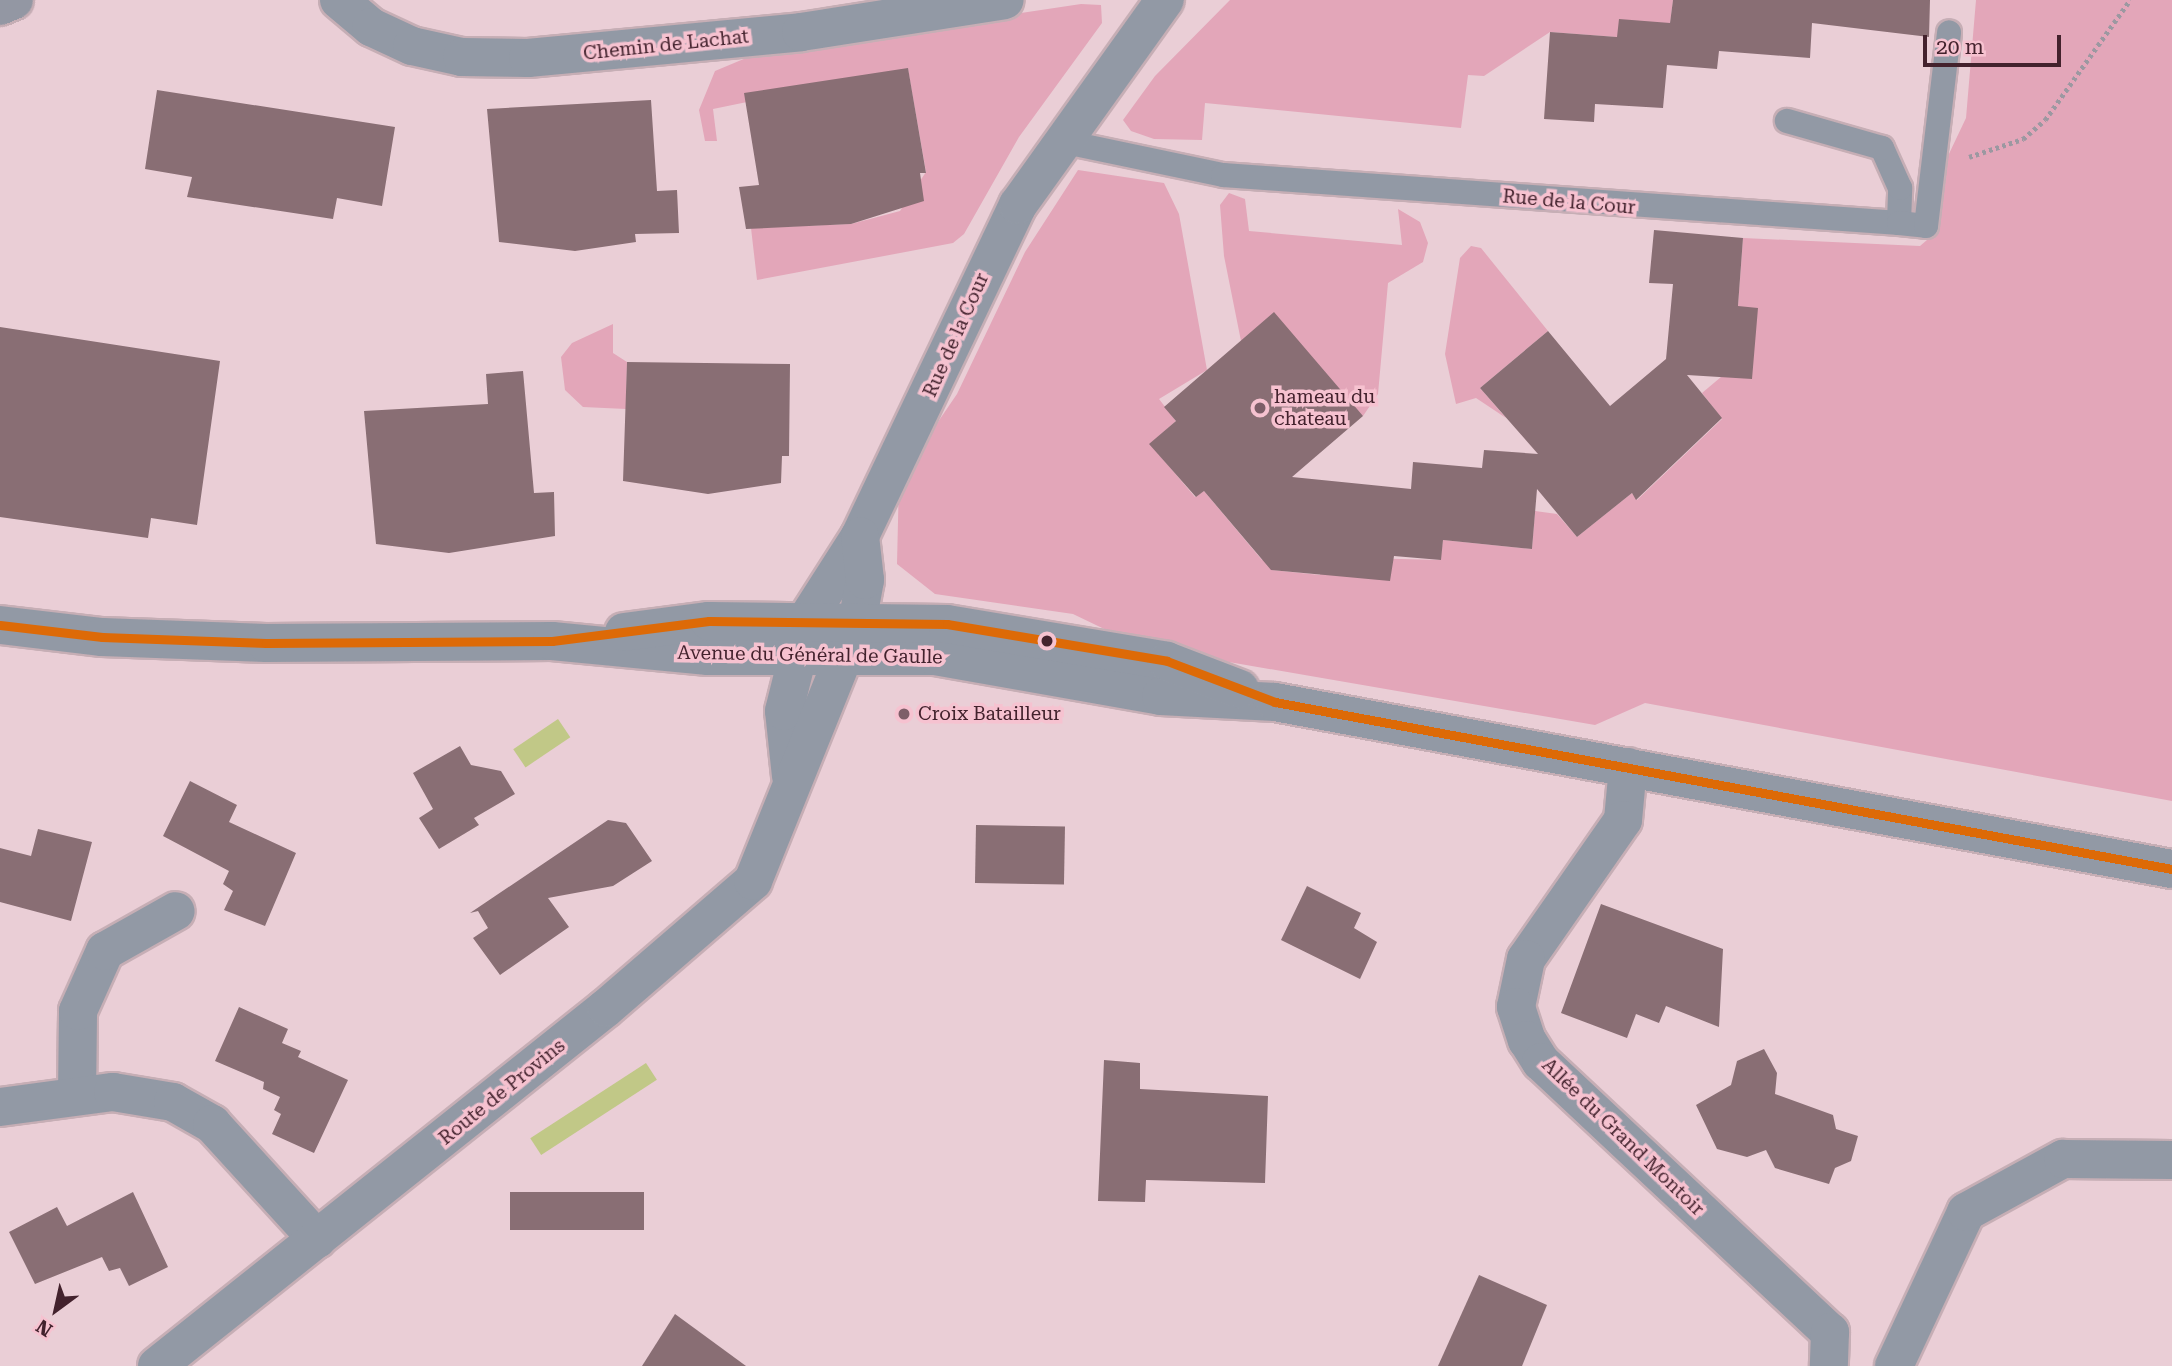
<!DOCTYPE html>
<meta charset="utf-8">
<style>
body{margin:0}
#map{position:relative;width:2172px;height:1366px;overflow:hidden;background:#eaced6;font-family:"Roboto Serif",serif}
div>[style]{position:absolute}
.green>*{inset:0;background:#e3a6b9}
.water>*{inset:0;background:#c1c887;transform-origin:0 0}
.building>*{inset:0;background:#896e74;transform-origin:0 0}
.path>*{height:4.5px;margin-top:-2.25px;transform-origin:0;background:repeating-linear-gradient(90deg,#9c98a1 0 3.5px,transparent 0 7px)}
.roads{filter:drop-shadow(2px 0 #c6aeb5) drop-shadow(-2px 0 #c6aeb5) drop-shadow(0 2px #c6aeb5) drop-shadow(0 -2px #c6aeb5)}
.service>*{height:24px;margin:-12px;padding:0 12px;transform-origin:12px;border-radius:12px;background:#9299a5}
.minor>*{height:38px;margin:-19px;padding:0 19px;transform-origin:19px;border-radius:19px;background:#9299a5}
.tertiary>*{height:38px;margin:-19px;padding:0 19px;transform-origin:19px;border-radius:19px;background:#9299a5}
.secondary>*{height:38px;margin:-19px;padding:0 19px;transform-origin:19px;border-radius:19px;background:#9397a3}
.bus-1>*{height:9px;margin:-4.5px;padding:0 4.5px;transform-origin:4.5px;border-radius:4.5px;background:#dd6a07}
.dots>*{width:19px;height:19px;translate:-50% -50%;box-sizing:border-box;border:4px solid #f6c2d0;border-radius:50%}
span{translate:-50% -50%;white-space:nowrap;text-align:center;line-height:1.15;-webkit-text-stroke:7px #f6c2d0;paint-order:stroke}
.street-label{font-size:19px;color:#43222d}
.poi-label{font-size:19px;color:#43222d}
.left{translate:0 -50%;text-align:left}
.north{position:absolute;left:21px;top:1275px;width:70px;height:70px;-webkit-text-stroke:5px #f6c2d0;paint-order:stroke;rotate:213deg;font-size:19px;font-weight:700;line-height:28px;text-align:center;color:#43222d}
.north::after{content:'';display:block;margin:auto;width:24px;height:32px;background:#43222d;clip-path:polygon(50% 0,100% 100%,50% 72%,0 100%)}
.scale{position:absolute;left:1923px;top:35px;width:138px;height:32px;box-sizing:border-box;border:4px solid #43222d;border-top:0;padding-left:9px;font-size:21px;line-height:24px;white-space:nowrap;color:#43222d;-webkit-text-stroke:5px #f6c2d0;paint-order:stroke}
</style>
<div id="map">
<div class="green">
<div style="clip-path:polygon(1230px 0,1673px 0,1670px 23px,1617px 37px,1550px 32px,1484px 76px,1468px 75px,1461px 128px,1205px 103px,1202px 140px,1154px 139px,1131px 131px,1123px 120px,1155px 76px)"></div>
<div style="clip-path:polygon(1976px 0,2172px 0,2172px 801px,1645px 703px,1595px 725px,1223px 661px,1123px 638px,1073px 614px,935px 594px,897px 564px,899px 479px,957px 394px,1025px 252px,1078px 170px,1164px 183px,1179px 214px,1207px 370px,1159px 399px,1176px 421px,1150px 444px,1195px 497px,1204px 491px,1262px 560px,1273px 552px,1272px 570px,1320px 575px,1322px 557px,1440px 560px,1443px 540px,1532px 549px,1535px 511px,1557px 514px,1577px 537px,1632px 493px,1637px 500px,1722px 419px,1702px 393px,1721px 377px,1738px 306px,1743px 238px,1920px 246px,1927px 240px,1938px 177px,1966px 118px)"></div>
<div style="clip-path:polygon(1081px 4px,1101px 5px,1102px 23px,1019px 137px,964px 234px,953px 243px,757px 280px,751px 228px,851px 224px,900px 211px,926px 172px,908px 69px,713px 109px,717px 141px,705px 141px,699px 110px,715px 71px,758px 53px)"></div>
<div style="clip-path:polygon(1229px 193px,1245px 199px,1249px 231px,1402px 245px,1398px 209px,1420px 222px,1428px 243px,1423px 262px,1388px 283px,1378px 394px,1363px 416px,1241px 341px,1224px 256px,1220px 205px)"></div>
<div style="clip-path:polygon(1471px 246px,1481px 248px,1548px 331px,1480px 388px,1506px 418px,1476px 398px,1456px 404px,1445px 354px,1460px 258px)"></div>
<div style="clip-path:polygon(613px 324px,613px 353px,627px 362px,626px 409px,583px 407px,565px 390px,561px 357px,572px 343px)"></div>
</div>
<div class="water">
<div style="left:558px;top:719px;width:22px;height:54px;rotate:56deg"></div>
<div style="left:646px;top:1063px;width:20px;height:138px;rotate:57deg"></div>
</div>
<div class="building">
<div style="clip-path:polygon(1673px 0,1930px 0,1929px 37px,1812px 23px,1810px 58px,1719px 51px,1717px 69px,1667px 65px,1663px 108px,1595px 104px,1594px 122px,1544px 119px,1550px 32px,1617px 37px,1619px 19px,1670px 23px)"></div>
<div style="clip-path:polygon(908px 68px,926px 173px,920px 173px,924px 201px,851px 224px,746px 229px,739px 187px,759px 185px,744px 93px)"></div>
<div style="clip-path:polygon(157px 90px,395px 127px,382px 206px,337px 198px,333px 219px,187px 197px,192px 177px,145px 169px)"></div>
<div style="clip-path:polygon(651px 100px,657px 191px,677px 190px,679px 233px,635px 234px,636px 242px,575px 251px,499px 242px,487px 109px)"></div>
<div style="clip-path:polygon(1654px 230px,1743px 238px,1738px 306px,1758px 308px,1752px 379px,1687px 375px,1722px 418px,1636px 500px,1632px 493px,1577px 537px,1537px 489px,1532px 549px,1443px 540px,1441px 560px,1394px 556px,1390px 581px,1271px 570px,1204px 491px,1196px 497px,1149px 444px,1176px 421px,1164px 407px,1274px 312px,1363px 416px,1292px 477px,1411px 489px,1413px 462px,1482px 468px,1484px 450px,1538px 454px,1480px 388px,1548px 331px,1610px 406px,1666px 359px,1673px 284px,1649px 283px)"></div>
<div style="clip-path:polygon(0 327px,220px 361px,197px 525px,151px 518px,148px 538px,0 517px)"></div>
<div style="clip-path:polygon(627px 362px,790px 364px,789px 456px,782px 456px,781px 483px,708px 494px,623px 481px)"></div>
<div style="clip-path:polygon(523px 371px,534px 493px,554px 492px,555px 536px,449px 553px,376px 544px,364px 411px,488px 404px,486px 374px)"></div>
<div style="clip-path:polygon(460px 746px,471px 765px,501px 771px,515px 794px,474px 818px,479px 825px,439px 849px,419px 818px,433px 809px,413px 773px)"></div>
<div style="clip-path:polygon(190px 781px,237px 805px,229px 822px,296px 853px,265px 926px,224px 910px,233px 891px,223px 884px,229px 871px,163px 836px)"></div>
<div style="clip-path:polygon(608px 820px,626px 823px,652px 861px,613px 886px,548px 898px,569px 927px,500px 975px,473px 938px,488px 928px,478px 911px,470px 913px)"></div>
<div style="left:976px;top:825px;width:89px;height:58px;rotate:1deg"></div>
<div style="clip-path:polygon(38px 829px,92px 842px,71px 921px,0 902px,0 848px,31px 856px)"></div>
<div style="clip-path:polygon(1307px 886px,1361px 913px,1354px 928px,1377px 942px,1360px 979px,1281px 940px)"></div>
<div style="clip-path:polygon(1601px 904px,1723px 949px,1719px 1027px,1666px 1006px,1659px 1023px,1636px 1014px,1627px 1038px,1561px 1013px)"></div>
<div style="clip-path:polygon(239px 1007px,288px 1029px,282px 1043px,301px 1051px,298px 1057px,348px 1080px,314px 1153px,272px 1134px,281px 1114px,274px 1110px,280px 1097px,263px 1089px,264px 1082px,215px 1061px)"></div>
<div style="clip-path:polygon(1764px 1049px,1777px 1073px,1775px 1094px,1833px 1115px,1836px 1129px,1858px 1136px,1851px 1161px,1835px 1168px,1829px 1184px,1775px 1168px,1766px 1150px,1747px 1157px,1717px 1149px,1696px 1105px,1731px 1085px,1737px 1061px)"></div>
<div style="clip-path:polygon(1104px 1060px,1140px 1063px,1140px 1089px,1268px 1096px,1265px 1183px,1146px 1180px,1145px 1202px,1098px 1201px)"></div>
<div style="clip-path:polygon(133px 1192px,168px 1267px,129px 1286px,120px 1268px,109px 1271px,102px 1257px,35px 1284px,9px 1232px,57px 1207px,67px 1226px)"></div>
<div style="left:510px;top:1192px;width:134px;height:38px"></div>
<div style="clip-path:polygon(1479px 1275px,1547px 1305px,1522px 1366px,1438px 1366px)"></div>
<div style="clip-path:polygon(675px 1314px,746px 1366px,642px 1366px)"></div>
</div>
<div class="path">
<div style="left:1969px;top:157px;width:57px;rotate:-18.4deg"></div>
<div style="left:2023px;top:139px;width:29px;rotate:-41deg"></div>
<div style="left:2045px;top:120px;width:147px;rotate:-54.7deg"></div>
</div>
<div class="roads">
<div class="service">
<div style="left:1065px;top:142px;width:161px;rotate:11.8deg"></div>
<div style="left:1223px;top:175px;width:678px;rotate:4.06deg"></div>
<div style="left:1899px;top:223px;width:35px;rotate:-88deg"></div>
<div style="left:1900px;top:188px;width:44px;rotate:-114.2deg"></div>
<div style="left:1882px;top:148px;width:99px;rotate:-164.1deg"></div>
<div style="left:1899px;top:223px;width:27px;rotate:6deg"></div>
<div style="left:1926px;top:226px;width:195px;rotate:-83.2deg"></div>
</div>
<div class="minor">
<div style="left:339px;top:0;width:42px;rotate:40.2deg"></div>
<div style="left:371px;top:27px;width:45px;rotate:24.9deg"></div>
<div style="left:412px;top:46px;width:51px;rotate:12.4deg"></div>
<div style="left:462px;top:57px;width:66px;rotate:0.9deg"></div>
<div style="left:528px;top:58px;width:274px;rotate:-5.4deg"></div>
<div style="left:801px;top:32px;width:206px;rotate:-8.9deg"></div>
<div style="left:1628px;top:767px;width:53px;rotate:95.4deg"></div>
<div style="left:1623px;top:820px;width:169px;rotate:124.9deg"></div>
<div style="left:1526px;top:959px;width:49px;rotate:101.8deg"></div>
<div style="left:1516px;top:1007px;width:35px;rotate:72deg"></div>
<div style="left:1527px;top:1040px;width:26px;rotate:58deg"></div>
<div style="left:1541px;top:1062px;width:396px;rotate:43.1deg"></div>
<div style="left:1830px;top:1332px;width:34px;rotate:92deg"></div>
<div style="left:791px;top:776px;width:65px;rotate:-96.1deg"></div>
<div style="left:784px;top:711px;width:95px;rotate:-76deg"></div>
<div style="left:807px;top:619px;width:98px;rotate:-57.4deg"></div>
<div style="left:860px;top:536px;width:367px;rotate:-64.5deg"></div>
<div style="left:1018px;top:205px;width:252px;rotate:-54.4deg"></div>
<div style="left:77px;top:1096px;width:85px;rotate:-89.3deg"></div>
<div style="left:78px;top:1011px;width:66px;rotate:-65.8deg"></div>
<div style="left:105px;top:951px;width:81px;rotate:-29.4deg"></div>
<div style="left:0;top:1107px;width:114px;rotate:-7.6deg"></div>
<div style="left:113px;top:1092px;width:61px;rotate:9.5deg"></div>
<div style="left:173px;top:1102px;width:45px;rotate:29.4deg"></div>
<div style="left:212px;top:1124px;width:156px;rotate:47.6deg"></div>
<div style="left:157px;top:1366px;width:574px;rotate:-38.57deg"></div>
<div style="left:606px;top:1008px;width:194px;rotate:-40.8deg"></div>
<div style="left:753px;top:881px;width:278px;rotate:-68deg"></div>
<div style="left:857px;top:623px;width:44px;rotate:-79.5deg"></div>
<div style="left:865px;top:580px;width:44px;rotate:-96.5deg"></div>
<div style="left:1894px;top:1366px;width:170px;rotate:-64.9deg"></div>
<div style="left:1966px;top:1212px;width:111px;rotate:-28.7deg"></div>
<div style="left:2063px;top:1159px;width:109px;rotate:0.5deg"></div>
</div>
<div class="tertiary">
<div style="left:0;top:625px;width:103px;rotate:6.7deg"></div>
<div style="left:102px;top:637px;width:164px;rotate:2.1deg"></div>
<div style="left:266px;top:643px;width:286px;rotate:-0.4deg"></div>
<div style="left:552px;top:641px;width:157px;rotate:5.5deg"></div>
<div style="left:708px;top:656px;width:227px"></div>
<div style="left:935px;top:656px;width:230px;rotate:10deg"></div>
<div style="left:1161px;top:696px;width:114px;rotate:3deg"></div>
<div style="left:1275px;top:702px;width:912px;rotate:10.55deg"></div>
<div style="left:624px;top:632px;width:86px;rotate:-7.4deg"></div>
<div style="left:709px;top:621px;width:238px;rotate:0.7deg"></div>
<div style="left:947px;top:624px;width:223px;rotate:9.5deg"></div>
<div style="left:1167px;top:661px;width:78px;rotate:21deg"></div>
</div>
<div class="secondary">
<div style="left:0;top:6px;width:15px;rotate:-23deg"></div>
</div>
</div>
<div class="bus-1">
<div style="left:0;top:625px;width:103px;rotate:6.7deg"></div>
<div style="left:102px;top:637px;width:164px;rotate:2.1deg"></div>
<div style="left:266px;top:643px;width:286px;rotate:-0.4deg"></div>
<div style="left:552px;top:641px;width:158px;rotate:-7.3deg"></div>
<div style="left:709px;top:621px;width:238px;rotate:0.7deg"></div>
<div style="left:947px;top:624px;width:223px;rotate:9.5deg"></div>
<div style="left:1167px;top:661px;width:116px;rotate:20.8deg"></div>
<div style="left:1275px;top:702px;width:912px;rotate:10.55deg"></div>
</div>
<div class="dots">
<div style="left:1260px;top:408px;background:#7d5e68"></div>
<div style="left:1047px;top:641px;background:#43222d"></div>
<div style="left:904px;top:714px;background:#7d5e68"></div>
</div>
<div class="street-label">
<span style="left:666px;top:45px;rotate:-6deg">Chemin de Lachat</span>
<span style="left:1569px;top:202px;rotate:5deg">Rue de la Cour</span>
<span style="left:956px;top:335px;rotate:-66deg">Rue de la Cour</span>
<span style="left:810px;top:655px;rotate:1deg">Avenue du Général de Gaulle</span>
<span style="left:502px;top:1092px;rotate:-39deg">Route de Provins</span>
<span style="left:1623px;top:1137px;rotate:44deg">Allée du Grand Montoir</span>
</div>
<div class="poi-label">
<span class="left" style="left:1274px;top:408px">hameau du<br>chateau</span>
<span class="left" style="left:918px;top:714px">Croix Batailleur</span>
</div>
<div class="north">N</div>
<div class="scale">20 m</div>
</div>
